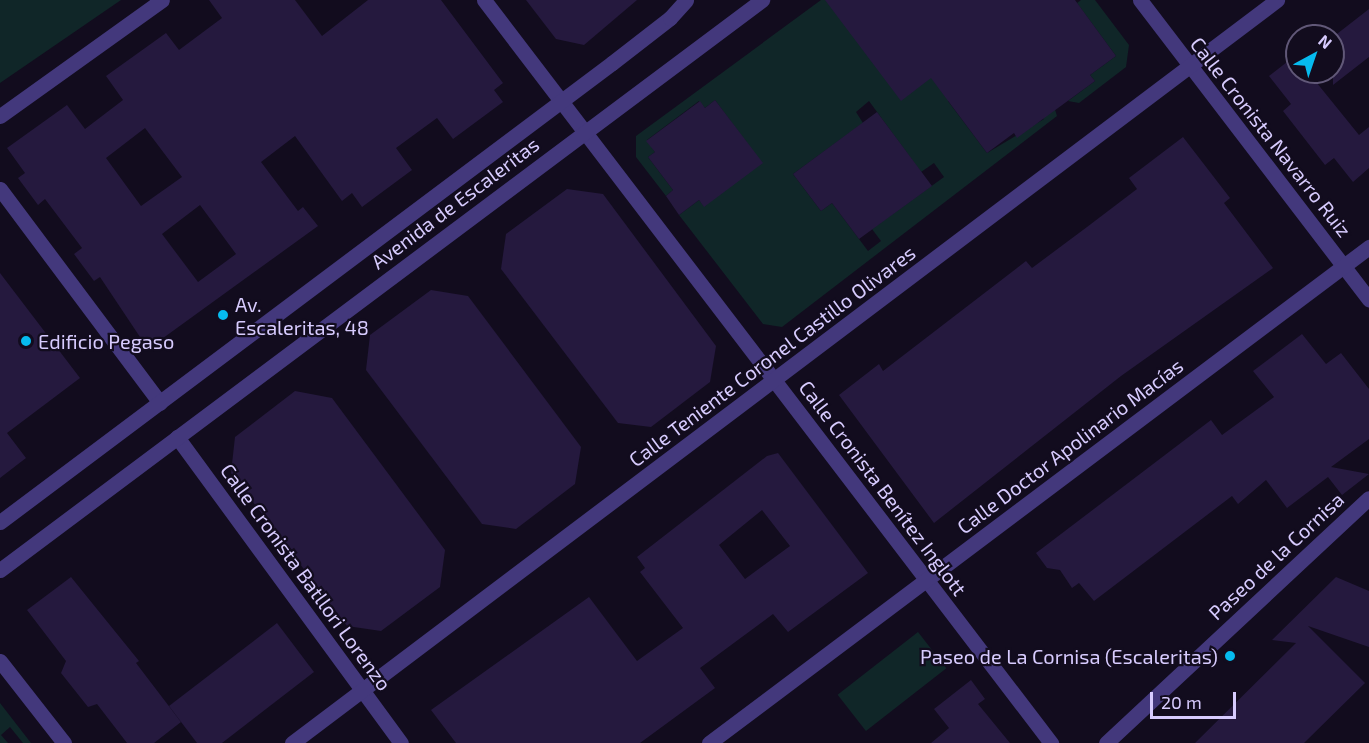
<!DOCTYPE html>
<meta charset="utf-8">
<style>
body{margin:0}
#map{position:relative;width:1369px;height:743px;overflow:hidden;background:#120c1e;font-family:"Exo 2",sans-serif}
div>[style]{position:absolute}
.green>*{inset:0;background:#102628;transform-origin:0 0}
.building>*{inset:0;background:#25193e}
.minor>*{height:15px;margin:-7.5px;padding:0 7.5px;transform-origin:7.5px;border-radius:7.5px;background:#43387c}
.tertiary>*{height:15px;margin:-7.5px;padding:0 7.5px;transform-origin:7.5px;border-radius:7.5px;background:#43387c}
.dots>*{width:16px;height:16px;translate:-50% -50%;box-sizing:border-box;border:3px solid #120c1e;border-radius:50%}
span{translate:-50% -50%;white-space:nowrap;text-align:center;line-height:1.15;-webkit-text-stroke:4.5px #120c1e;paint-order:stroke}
.street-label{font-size:20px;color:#d7cbfe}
.poi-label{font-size:20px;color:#d7cbfe}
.left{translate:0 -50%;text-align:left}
.right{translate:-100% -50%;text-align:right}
.north{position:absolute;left:1285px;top:24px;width:60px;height:60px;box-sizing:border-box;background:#120c1e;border:2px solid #615878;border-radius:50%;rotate:40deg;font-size:16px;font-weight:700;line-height:24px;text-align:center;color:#d7cbfe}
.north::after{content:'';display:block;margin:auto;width:21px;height:27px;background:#06bbef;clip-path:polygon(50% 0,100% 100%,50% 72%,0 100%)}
.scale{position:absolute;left:1150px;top:692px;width:86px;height:27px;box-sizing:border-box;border:3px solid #d7cbfe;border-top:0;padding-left:8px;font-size:18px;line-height:21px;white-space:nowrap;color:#d7cbfe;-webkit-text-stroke:4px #120c1e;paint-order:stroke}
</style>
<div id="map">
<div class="green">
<div style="clip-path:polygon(0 0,121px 0,0 83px)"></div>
<div style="clip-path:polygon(evenodd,821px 0,839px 0,953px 47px,973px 82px,948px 101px,987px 153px,1044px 119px,1040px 113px,1053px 103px,1057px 116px,782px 327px,763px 324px,679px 215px,699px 200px,704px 206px,753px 151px,715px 100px,705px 108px,699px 101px,647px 140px,655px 152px,648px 157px,673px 190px,666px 196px,636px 157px,636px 136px,821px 0,869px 101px,921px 172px,934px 163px,944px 177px,872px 229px,881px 241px,868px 251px,832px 203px,821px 211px,793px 174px,863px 123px,856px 112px,869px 101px)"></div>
<div style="clip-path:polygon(1081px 0,1095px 0,1129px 45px,1126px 67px,1079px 103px,1068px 101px,1095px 81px,1090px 75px,1116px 56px,1077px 3px)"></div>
<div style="left:918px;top:632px;width:46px;height:102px;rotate:52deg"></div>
<div style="clip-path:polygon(0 703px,31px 743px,23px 743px,10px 727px,1px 735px,8px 743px,0 743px)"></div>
</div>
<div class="building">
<div style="clip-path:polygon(evenodd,209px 0,295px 0,322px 36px,368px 0,441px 0,503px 83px,494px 90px,503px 102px,453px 139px,437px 118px,396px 148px,412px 170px,362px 207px,352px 193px,342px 201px,295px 136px,261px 162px,298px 211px,303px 207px,318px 226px,148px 349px,100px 277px,94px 281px,74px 254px,82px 248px,45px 199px,38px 205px,18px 178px,25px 173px,7px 148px,67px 105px,85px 129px,123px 100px,106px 76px,166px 33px,179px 50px,222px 18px,209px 0,145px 128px,182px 177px,141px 206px,106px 158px,145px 128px,209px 0,200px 205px,236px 254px,198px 282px,162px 234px,200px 205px)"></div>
<div style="clip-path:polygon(526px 0,637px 0,584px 45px,556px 39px)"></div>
<div style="clip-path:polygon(825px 0,1075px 0,1116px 56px,1090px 75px,1095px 81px,1017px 138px,1014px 133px,987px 153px,931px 78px,901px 101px)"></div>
<div style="clip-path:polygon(1369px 9px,1369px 57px,1333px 85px,1333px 37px)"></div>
<div style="clip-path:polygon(1296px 55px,1297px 72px,1308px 72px,1359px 135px,1369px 127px,1369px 168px,1353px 182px,1334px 158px,1325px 165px,1283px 111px,1291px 104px,1269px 76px)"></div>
<div style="clip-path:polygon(715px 100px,763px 163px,704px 207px,699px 200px,679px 215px,666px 196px,673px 190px,648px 157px,655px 152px,646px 141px,700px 101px,705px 108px)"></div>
<div style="clip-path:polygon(877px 112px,932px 186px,859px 239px,832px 203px,821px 211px,793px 174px)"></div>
<div style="clip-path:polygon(1183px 137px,1230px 198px,1224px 203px,1273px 268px,1121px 376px,934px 523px,839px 395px,879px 364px,883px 371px,1026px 261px,1032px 268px,1087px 227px,1137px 189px,1129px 178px)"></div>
<div style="clip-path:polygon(567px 189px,603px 194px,716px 346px,710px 382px,651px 427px,618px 423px,501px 269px,506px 234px)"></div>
<div style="clip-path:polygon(0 273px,80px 378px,7px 433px,26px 458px,0 478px)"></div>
<div style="clip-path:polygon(431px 290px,468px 296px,581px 447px,575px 484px,516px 529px,482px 524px,366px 370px,370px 335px)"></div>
<div style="clip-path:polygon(1302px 334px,1326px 364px,1341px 353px,1369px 389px,1369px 439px,1331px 467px,1369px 474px,1342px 495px,1328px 477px,1287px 508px,1266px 480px,1238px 504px,1232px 496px,1094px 601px,1079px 583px,1072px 588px,1060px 570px,1047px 568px,1036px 553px,1211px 420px,1222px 435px,1274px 397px,1253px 371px)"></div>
<div style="clip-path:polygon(295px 391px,332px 398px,445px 550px,440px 587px,381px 631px,347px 626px,231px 473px,235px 437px)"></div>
<div style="clip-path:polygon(evenodd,778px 453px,868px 573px,788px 632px,773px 614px,700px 668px,715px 688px,640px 743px,456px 743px,431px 710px,589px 597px,637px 661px,683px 628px,640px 572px,645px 568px,637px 557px,767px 456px,778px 453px,762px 510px,790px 546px,745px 579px,719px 545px,762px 510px)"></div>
<div style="clip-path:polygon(71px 577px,139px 661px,136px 663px,181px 722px,154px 743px,127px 743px,97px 704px,88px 707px,61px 673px,66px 661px,27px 610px)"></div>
<div style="clip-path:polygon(1336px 577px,1369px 591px,1369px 647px,1308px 626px,1365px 683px,1304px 743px,1195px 743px,1296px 643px,1272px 640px)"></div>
<div style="clip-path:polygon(277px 623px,314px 672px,222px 743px,197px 743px,169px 706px)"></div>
<div style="clip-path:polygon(971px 680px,985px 699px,978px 704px,1010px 743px,931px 743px,949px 728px,934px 709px)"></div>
</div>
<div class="minor">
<div style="left:484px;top:0;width:935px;rotate:52.65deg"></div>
<div style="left:1140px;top:0;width:377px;rotate:52.6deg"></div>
<div style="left:0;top:116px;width:199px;rotate:-35.6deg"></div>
<div style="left:0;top:189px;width:267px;rotate:53.2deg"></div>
<div style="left:177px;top:437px;width:379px;rotate:53.8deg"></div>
<div style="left:0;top:661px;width:104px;rotate:52deg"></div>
<div style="left:292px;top:743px;width:1234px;rotate:-37.03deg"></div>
<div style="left:709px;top:743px;width:826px;rotate:-36.93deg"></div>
<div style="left:1106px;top:743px;width:359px;rotate:-43deg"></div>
</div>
<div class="tertiary">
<div style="left:0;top:522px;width:765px;rotate:-36.87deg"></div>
<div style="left:612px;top:63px;width:73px;rotate:-37.8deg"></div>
<div style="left:670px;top:18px;width:24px;rotate:-48deg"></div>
<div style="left:0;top:570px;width:952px;rotate:-36.8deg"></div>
</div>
<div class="dots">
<div style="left:223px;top:315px;background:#06bbef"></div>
<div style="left:26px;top:341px;background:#06bbef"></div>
<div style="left:1230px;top:656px;background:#06bbef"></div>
</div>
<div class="street-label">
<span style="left:1271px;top:137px;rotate:52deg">Calle Cronista Navarro Ruiz</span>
<span style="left:455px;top:203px;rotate:-37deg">Avenida de Escaleritas</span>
<span style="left:772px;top:356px;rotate:-37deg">Calle Teniente Coronel Castillo Olivares</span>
<span style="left:1070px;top:446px;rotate:-37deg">Calle Doctor Apolinario Macías</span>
<span style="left:883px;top:488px;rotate:53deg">Calle Cronista Benítez Inglott</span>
<span style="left:1276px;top:556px;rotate:-43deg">Paseo de la Cornisa</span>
<span style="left:306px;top:577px;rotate:54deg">Calle Cronista Batllori Lorenzo</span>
</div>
<div class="poi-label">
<span class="left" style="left:235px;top:316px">Av.<br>Escaleritas, 48</span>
<span class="left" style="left:38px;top:341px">Edificio Pegaso</span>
<span class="right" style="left:1218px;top:656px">Paseo de La Cornisa (Escaleritas)</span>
</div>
<div class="north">N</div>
<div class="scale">20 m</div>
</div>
